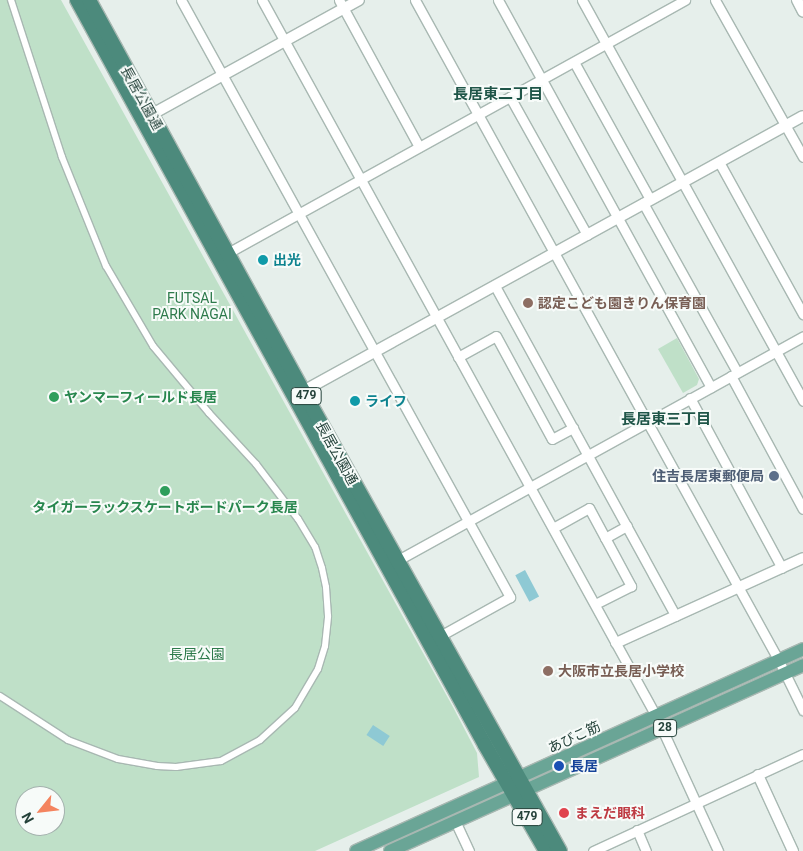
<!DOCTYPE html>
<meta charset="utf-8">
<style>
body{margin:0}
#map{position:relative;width:803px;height:851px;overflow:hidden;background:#e6efeb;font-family:Roboto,"Noto Sans JP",sans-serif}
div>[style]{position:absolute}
.green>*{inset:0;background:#bfe0c8}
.water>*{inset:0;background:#8ec9d4;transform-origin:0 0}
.roads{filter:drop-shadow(1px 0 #a8b8b2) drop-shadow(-1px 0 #a8b8b2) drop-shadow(0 1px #a8b8b2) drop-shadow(0 -1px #a8b8b2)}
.pedestrian>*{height:6px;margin:-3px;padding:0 3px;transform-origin:3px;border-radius:3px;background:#fff}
.minor>*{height:9px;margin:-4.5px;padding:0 4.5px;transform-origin:4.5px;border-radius:4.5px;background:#fff}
.tertiary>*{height:10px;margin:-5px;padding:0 5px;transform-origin:5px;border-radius:5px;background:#fff}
.primary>*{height:12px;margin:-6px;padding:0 6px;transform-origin:6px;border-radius:6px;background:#6aa596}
.trunk>*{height:14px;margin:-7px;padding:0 7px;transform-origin:7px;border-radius:7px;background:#4c8a7c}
.dots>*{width:14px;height:14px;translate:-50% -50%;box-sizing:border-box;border:2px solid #f7fbf9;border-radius:50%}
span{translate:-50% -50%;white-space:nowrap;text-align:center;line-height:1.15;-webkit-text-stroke:4px #f7fbf9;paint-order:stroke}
.shield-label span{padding:1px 4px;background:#f7fbf9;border:1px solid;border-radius:4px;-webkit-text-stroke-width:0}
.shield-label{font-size:12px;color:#24423a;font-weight:700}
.street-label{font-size:14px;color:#24423a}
.culture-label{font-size:14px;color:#0d838f;font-weight:700}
.left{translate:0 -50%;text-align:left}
.park-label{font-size:14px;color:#2d7a4b}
.education-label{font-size:14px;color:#785e54;font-weight:700}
.leisure-label{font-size:14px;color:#27864d;font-weight:700}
.service-label{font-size:14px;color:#4e5e75;font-weight:700}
.right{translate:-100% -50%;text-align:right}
.transit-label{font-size:14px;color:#164399;font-weight:700}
.health-label{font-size:14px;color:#be3a42;font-weight:700}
.neighbourhood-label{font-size:15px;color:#1f5548;font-weight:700}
.north{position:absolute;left:15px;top:786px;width:50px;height:50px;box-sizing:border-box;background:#f7fbf9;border:1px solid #a3b1ad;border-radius:50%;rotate:241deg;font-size:14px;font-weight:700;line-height:20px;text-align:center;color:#24423a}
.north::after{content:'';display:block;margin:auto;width:18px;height:22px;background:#f4845f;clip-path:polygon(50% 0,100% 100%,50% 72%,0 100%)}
</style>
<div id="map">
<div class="green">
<div style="clip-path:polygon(evenodd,0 0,61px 0,453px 707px,477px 753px,479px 777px,315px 851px,0 851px,0 0,25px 796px,55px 796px,55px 826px,25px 826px,25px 796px)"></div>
<div style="clip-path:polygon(677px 338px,699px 379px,697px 385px,683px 393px,658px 349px)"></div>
</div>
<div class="water">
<div style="left:525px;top:570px;width:30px;height:11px;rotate:62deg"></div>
<div style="left:373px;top:725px;width:20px;height:12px;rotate:33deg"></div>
</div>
<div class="roads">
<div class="pedestrian">
<div style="left:0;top:696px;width:81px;rotate:32.9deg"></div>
<div style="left:68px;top:740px;width:53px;rotate:20.8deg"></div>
<div style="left:118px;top:759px;width:40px;rotate:10deg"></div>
<div style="left:157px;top:766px;width:19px;rotate:3deg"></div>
<div style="left:176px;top:767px;width:45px;rotate:-7.6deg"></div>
<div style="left:221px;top:761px;width:44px;rotate:-28.3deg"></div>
<div style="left:260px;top:740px;width:47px;rotate:-42.4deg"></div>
<div style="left:295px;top:708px;width:45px;rotate:-59.5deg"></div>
<div style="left:318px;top:669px;width:24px;rotate:-73deg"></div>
<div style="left:325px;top:646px;width:30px;rotate:-84deg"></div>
<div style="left:328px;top:616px;width:29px;rotate:-94deg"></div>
<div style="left:326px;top:587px;width:19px;rotate:-102deg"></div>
<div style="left:322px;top:568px;width:22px;rotate:-108deg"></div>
<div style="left:315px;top:547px;width:33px;rotate:-121deg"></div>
<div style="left:298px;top:519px;width:69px;rotate:-127.4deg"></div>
<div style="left:256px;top:464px;width:69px;rotate:-132.7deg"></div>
<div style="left:209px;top:413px;width:87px;rotate:-129.9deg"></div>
<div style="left:153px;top:346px;width:93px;rotate:-120.4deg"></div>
<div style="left:106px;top:266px;width:118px;rotate:-112deg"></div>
<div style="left:62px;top:157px;width:165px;rotate:-108deg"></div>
</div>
<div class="minor">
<div style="left:181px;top:0;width:682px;rotate:61.14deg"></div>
<div style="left:510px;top:597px;width:80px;rotate:150.9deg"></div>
<div style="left:262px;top:0;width:817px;rotate:61.18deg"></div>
<div style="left:339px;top:0;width:167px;rotate:61.4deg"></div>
<div style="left:415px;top:0;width:755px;rotate:61.16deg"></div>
<div style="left:779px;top:661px;width:55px;rotate:63.9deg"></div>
<div style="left:498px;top:0;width:442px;rotate:61.2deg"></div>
<div style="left:582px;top:0;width:458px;rotate:61.1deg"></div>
<div style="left:715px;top:0;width:180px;rotate:60.7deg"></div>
<div style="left:574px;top:62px;width:157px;rotate:61deg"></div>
<div style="left:510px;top:97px;width:158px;rotate:60.8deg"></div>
<div style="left:719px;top:162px;width:174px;rotate:61.1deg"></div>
<div style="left:643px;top:203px;width:193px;rotate:60.9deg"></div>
<div style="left:224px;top:255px;width:527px;rotate:-28.95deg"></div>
<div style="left:495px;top:286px;width:376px;rotate:61.3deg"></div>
<div style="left:458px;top:357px;width:43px;rotate:-28.9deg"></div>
<div style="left:496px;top:336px;width:117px;rotate:61.5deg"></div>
<div style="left:552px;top:439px;width:24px;rotate:-28deg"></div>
<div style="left:731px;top:376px;width:151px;rotate:61.6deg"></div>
<div style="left:690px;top:398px;width:193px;rotate:61.6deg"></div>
<div style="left:553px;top:528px;width:41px;rotate:-29.1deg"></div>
<div style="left:589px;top:508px;width:89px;rotate:61.7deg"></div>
<div style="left:631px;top:586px;width:40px;rotate:153.4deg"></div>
<div style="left:605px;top:538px;width:25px;rotate:-29deg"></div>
<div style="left:398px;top:560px;width:463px;rotate:-28.9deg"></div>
<div style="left:662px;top:729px;width:134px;rotate:65.3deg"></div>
<div style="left:456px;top:823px;width:31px;rotate:65deg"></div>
<div style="left:637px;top:830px;width:23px;rotate:67deg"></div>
<div style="left:593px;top:851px;width:231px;rotate:-24.8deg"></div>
</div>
<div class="tertiary">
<div style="left:797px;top:0;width:13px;rotate:63deg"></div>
<div style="left:147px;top:117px;width:242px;rotate:-28.9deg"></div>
<div style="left:298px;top:394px;width:576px;rotate:-28.83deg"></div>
<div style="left:616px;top:643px;width:205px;rotate:-24.4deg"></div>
<div style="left:758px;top:775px;width:84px;rotate:65.3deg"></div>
</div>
<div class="primary">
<div style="left:356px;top:851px;width:491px;rotate:-24.3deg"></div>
<div style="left:390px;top:851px;width:453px;rotate:-24.2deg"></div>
</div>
<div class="trunk">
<div style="left:77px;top:0;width:849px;rotate:61.29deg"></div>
<div style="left:485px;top:745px;width:122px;rotate:60.1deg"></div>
<div style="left:89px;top:0;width:446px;rotate:61.3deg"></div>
<div style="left:303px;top:391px;width:527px;rotate:60.81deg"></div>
</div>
</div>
<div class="dots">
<div style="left:263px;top:260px;background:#0f9aa8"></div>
<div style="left:528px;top:303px;background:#8d6e63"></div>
<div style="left:54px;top:397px;background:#2e9e5b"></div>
<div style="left:355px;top:401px;background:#0f9aa8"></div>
<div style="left:774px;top:476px;background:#5c6f8a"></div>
<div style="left:165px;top:491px;background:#2e9e5b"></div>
<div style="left:548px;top:671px;background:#8d6e63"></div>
<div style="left:559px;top:766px;background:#1a4fb4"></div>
<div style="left:564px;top:813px;background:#e0444e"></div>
</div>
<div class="shield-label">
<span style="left:306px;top:396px">479</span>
<span style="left:665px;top:728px">28</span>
<span style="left:527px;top:817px">479</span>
</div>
<div class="street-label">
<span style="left:142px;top:98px;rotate:61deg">長居公園通</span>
<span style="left:337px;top:453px;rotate:61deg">長居公園通</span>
<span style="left:574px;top:737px;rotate:-25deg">あびこ筋</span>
</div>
<div class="culture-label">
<span class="left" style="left:273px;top:260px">出光</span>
<span class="left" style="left:365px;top:401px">ライフ</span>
</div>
<div class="park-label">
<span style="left:192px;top:306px">FUTSAL<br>PARK NAGAI</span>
<span style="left:197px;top:654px">長居公園</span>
</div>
<div class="education-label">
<span class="left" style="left:538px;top:303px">認定こども園きりん保育園</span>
<span class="left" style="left:558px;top:671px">大阪市立長居小学校</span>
</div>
<div class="leisure-label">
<span class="left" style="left:64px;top:397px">ヤンマーフィールド長居</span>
<span style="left:165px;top:507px">タイガーラックスケートボードパーク長居</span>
</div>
<div class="service-label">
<span class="right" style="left:764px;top:476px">住吉長居東郵便局</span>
</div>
<div class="transit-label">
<span class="left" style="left:570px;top:766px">長居</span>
</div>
<div class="health-label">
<span class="left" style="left:575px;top:813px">まえだ眼科</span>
</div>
<div class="neighbourhood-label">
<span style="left:498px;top:95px">長居東二丁目</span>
<span style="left:666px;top:420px">長居東三丁目</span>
</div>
<div class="north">N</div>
</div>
